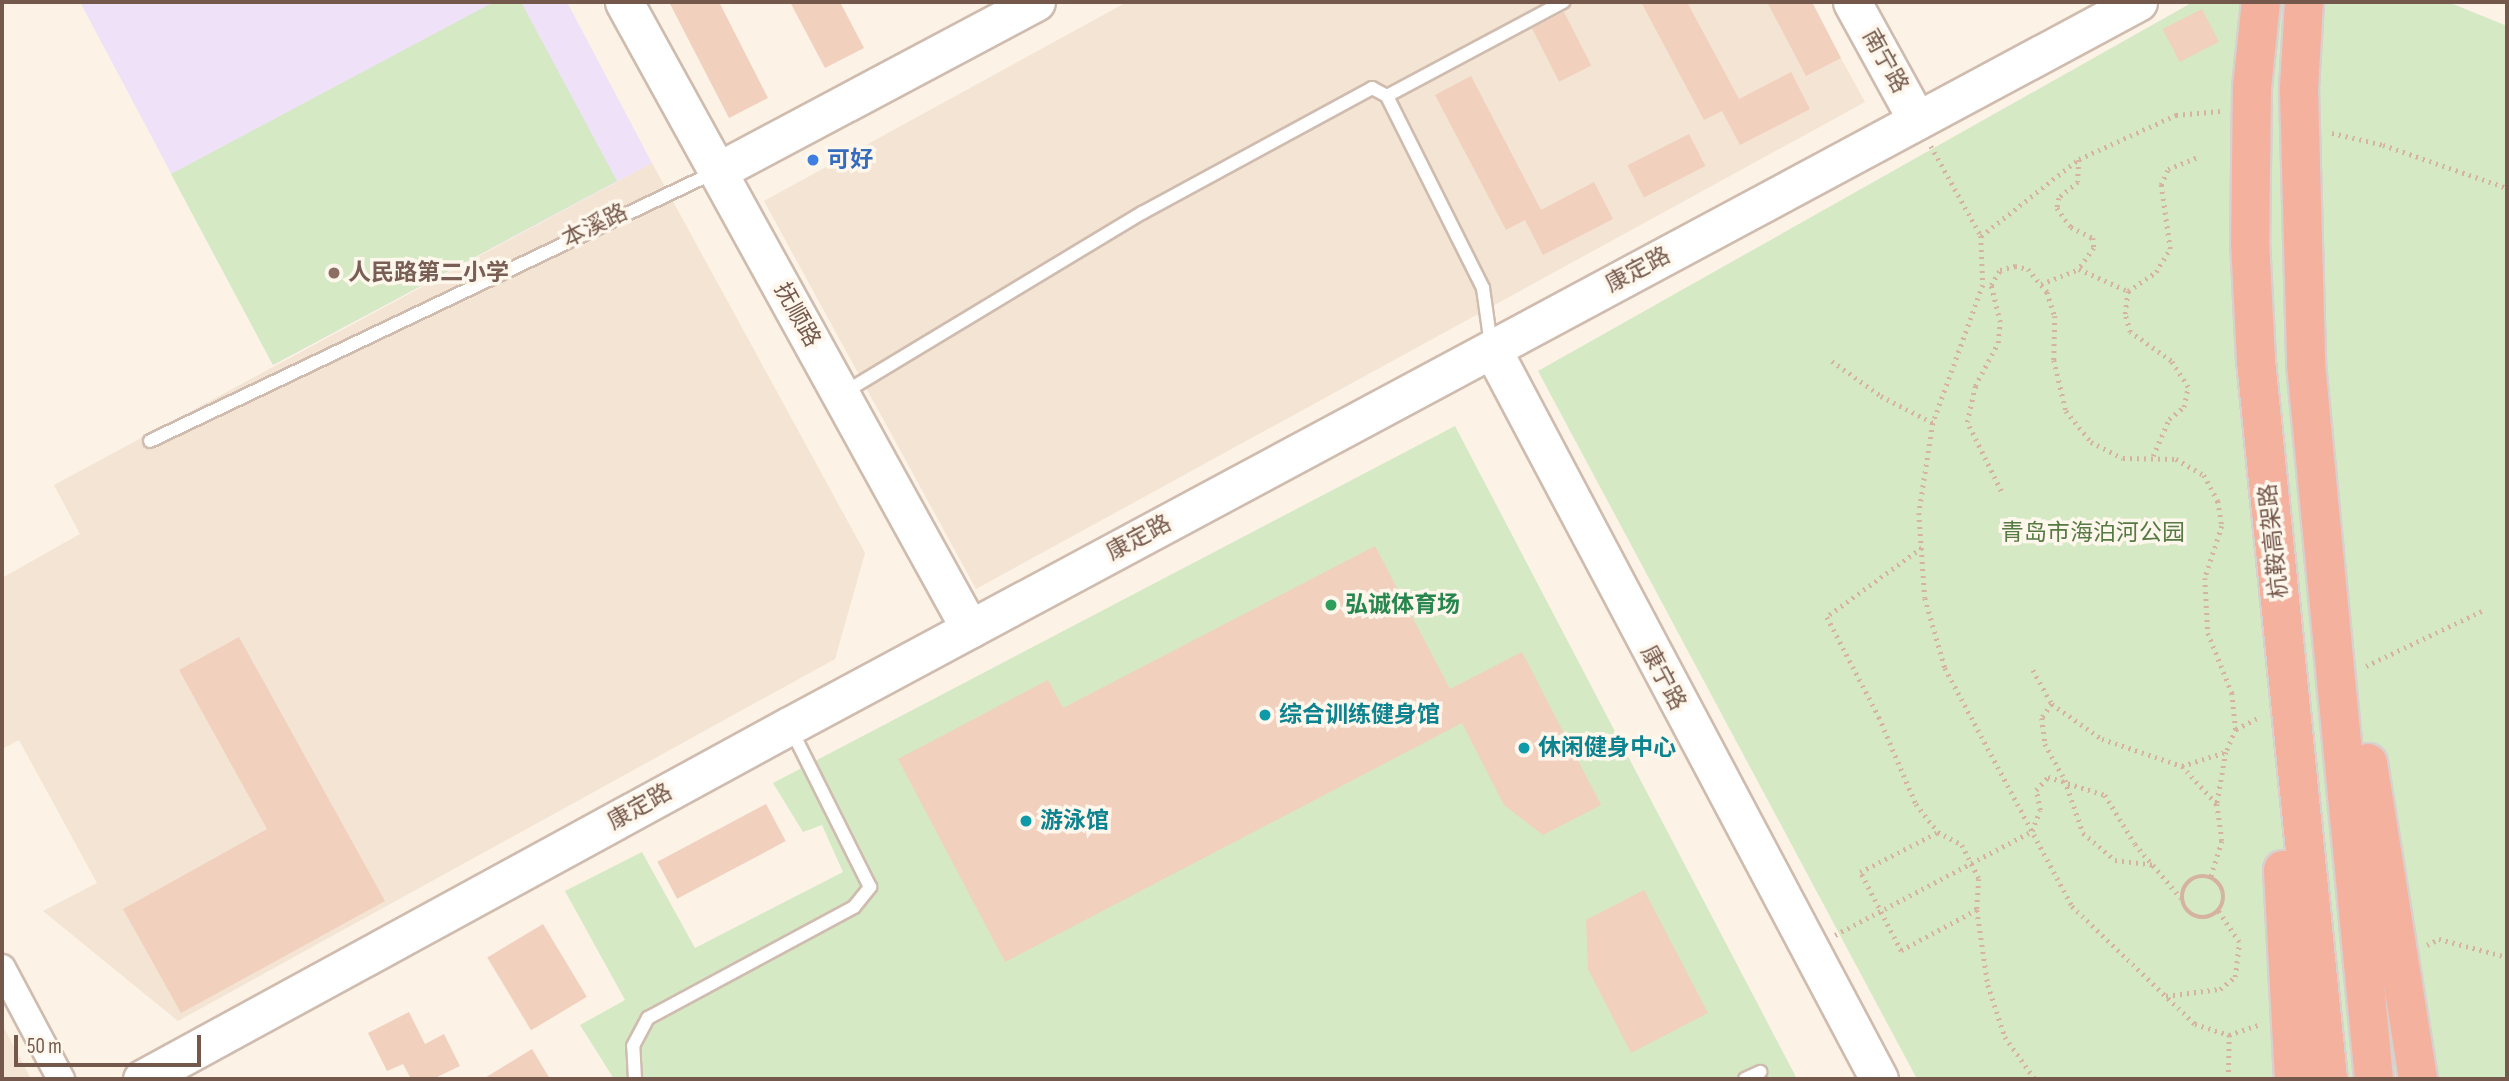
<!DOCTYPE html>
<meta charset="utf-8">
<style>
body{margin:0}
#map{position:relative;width:2509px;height:1081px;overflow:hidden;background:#fcf2e6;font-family:"Sofia Sans Condensed","Noto Sans SC",sans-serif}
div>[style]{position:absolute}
.residential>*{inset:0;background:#f3e4d4}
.education>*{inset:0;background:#efe2f8}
.green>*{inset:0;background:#d5e9c4}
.building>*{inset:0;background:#f1d0be;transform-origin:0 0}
.path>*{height:4.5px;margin-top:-2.25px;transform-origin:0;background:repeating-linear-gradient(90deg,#d6b3a1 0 2px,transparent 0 7px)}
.path>.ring{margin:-2.25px;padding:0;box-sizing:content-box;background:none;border:4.5px solid #d6b3a1;border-radius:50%}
.roads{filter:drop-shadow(2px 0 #cfbcaf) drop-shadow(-2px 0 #cfbcaf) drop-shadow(0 2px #cfbcaf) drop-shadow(0 -2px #cfbcaf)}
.lane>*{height:12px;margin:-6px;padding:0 6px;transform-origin:6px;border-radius:6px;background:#fff}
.street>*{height:26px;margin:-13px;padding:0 13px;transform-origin:13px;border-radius:13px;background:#fff}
.secondary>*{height:37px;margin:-18.5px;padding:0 18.5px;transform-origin:18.5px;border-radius:18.5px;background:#fff}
.bridges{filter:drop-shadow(2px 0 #d8d0cd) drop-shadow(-2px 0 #d8d0cd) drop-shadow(0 2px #d8d0cd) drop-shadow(0 -2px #d8d0cd)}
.highway-bridge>*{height:38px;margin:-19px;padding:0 19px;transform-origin:19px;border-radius:19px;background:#f4b19e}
.dots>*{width:19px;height:19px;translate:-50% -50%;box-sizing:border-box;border:4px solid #fff6ec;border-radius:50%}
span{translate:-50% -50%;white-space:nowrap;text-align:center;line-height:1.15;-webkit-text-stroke:7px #fff6ec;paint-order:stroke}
.street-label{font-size:23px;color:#74584b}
.shop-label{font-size:23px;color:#366cbe;font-weight:700}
.left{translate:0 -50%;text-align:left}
.education-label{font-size:23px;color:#785e54;font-weight:700}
.park-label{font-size:23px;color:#557a43}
.leisure-label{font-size:23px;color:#27864d;font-weight:700}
.culture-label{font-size:23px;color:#0d838f;font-weight:700}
.frame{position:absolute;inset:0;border:4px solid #74584b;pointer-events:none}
.scale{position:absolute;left:14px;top:1035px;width:187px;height:32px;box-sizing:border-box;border:4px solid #74584b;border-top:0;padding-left:9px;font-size:21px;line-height:24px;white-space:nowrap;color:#74584b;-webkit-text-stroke:5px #fff6ec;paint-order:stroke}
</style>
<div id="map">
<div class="residential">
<div style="clip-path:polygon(1127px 2px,1810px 2px,1865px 102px,976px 589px,764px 201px)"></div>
<div style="clip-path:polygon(652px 163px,865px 553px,835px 659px,178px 1021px,43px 911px,97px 883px,19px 740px,2px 749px,2px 578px,80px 534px,54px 485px)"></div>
<div style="clip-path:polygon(2px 1024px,31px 1079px,2px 1079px)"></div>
</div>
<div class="education">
<div style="clip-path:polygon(80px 2px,567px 2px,652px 163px,273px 365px)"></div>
</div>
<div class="green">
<div style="clip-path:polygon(494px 2px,521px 2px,617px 181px,273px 365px,171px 174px)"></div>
<div style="clip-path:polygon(2193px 2px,2448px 2px,2507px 26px,2507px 1079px,1917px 1079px,1538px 371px)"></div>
<div style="clip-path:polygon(1455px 426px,1797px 1079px,614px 1079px,580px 1025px,625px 1000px,565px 891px,642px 852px,695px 948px,843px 872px,822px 825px,803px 832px,773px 783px)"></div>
</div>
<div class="building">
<div style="clip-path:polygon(669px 2px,719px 2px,768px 98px,729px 118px)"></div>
<div style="clip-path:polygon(790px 2px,840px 2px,864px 48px,825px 68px)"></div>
<div style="clip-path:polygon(1641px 2px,1687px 2px,1739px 99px,1791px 72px,1810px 109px,1740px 145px,1722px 111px,1704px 120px)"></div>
<div style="clip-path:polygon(1767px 2px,1812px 2px,1841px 58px,1806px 76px)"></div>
<div style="left:2202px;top:9px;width:37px;height:44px;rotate:63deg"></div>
<div style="left:1564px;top:12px;width:60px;height:36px;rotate:63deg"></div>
<div style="clip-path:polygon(1471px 76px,1541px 210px,1594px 182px,1613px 219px,1543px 255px,1525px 220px,1506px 230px,1435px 95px)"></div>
<div style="left:1689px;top:134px;width:36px;height:69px;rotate:63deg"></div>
<div style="clip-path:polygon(1375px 546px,1450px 689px,1522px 652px,1601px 805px,1543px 835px,1504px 805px,1462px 723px,1005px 962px,898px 759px,1048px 680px,1063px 708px)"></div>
<div style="clip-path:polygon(239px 637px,385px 901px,181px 1013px,123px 909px,267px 829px,179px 670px)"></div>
<div style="left:766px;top:804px;width:42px;height:123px;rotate:62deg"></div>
<div style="clip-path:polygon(1644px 890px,1708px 1013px,1631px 1053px,1588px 969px,1586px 920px)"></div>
<div style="left:543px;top:924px;width:85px;height:65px;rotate:59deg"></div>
<div style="clip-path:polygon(409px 1012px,425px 1044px,444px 1034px,460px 1066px,433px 1079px,411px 1079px,403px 1064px,387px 1071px,368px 1033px)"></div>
<div style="clip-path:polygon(532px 1049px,550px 1079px,483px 1079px)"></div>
</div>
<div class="path">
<div style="left:2332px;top:133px;width:52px;rotate:13.2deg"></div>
<div style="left:2383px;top:145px;width:131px;rotate:19.1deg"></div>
<div style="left:1931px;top:146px;width:103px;rotate:60.9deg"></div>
<div style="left:1981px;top:236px;width:49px;rotate:87.7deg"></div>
<div style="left:1983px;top:285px;width:147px;rotate:109.9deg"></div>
<div style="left:1933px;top:423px;width:91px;rotate:98.8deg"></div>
<div style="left:1919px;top:513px;width:85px;rotate:86deg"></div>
<div style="left:1925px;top:598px;width:73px;rotate:74.1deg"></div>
<div style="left:1945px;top:668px;width:270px;rotate:61.9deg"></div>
<div style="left:2072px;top:906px;width:170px;rotate:43.8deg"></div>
<div style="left:2195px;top:1024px;width:36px;rotate:18deg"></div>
<div style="left:2229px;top:1035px;width:34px;rotate:-19deg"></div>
<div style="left:2079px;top:160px;width:22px;rotate:93deg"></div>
<div style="left:2078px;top:182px;width:25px;rotate:140deg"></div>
<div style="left:2059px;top:198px;width:10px;rotate:101deg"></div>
<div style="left:2057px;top:208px;width:24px;rotate:54deg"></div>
<div style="left:2071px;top:227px;width:25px;rotate:27deg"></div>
<div style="left:2093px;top:238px;width:10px;rotate:84deg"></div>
<div style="left:2094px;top:248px;width:26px;rotate:126deg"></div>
<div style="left:1981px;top:236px;width:125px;rotate:-38.2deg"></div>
<div style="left:2079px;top:159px;width:107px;rotate:-24.4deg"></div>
<div style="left:2176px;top:115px;width:44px;rotate:-5.2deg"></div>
<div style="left:2041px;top:284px;width:41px;rotate:-21.5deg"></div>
<div style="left:2079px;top:269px;width:54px;rotate:24.2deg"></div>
<div style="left:1832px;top:361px;width:60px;rotate:35.5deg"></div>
<div style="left:1881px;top:396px;width:59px;rotate:27.4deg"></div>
<div style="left:2153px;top:456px;width:40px;rotate:-66.6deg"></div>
<div style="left:2169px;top:419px;width:19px;rotate:-39deg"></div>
<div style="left:2184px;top:407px;width:20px;rotate:-79deg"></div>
<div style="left:2188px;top:387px;width:31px;rotate:-123deg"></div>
<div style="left:2171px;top:361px;width:50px;rotate:-144.7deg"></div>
<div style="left:2130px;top:332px;width:19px;rotate:-106deg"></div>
<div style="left:2125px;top:314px;width:23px;rotate:-83deg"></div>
<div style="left:2128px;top:291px;width:34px;rotate:-34deg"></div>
<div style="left:2156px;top:272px;width:27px;rotate:-59deg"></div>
<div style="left:2170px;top:249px;width:65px;rotate:-98deg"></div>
<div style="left:2161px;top:185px;width:17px;rotate:-66deg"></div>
<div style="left:2168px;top:169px;width:31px;rotate:-22deg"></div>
<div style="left:2001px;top:491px;width:77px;rotate:-116.2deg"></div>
<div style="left:1967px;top:422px;width:37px;rotate:-77deg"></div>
<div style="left:1975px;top:386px;width:49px;rotate:-61.9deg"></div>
<div style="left:1998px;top:343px;width:21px;rotate:-85deg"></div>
<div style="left:2000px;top:322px;width:38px;rotate:-104deg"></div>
<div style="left:1991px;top:285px;width:17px;rotate:-59deg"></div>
<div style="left:2000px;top:270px;width:16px;rotate:-15deg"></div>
<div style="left:2015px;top:266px;width:13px;rotate:13deg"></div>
<div style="left:2028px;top:269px;width:30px;rotate:50deg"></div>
<div style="left:2047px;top:292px;width:25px;rotate:72deg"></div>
<div style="left:2055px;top:316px;width:44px;rotate:91.3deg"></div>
<div style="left:2054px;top:360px;width:52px;rotate:76.8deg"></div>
<div style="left:2066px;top:411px;width:40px;rotate:51deg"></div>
<div style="left:2091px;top:442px;width:36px;rotate:27deg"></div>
<div style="left:2123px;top:458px;width:53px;rotate:1.1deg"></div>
<div style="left:2176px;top:459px;width:32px;rotate:30deg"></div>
<div style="left:2204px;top:475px;width:30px;rotate:62deg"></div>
<div style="left:2218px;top:501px;width:25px;rotate:81deg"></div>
<div style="left:2222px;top:526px;width:55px;rotate:108.1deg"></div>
<div style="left:2205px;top:578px;width:55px;rotate:86.9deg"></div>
<div style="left:2208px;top:633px;width:65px;rotate:68.2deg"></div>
<div style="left:2232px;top:693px;width:36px;rotate:84deg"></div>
<div style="left:2236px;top:729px;width:25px;rotate:113deg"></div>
<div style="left:2226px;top:752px;width:53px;rotate:99.8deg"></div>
<div style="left:2217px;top:804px;width:37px;rotate:82deg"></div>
<div style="left:2222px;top:841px;width:38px;rotate:107deg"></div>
<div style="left:1922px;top:548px;width:117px;rotate:144deg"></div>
<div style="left:1827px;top:617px;width:113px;rotate:62.5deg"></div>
<div style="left:1879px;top:717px;width:95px;rotate:67deg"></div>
<div style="left:1916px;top:804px;width:36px;rotate:52deg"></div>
<div style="left:2366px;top:666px;width:128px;rotate:-25.4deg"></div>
<div style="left:2033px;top:670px;width:39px;rotate:61deg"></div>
<div style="left:2052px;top:704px;width:61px;rotate:35deg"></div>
<div style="left:2102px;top:739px;width:84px;rotate:18.6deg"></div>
<div style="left:2182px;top:766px;width:46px;rotate:-17.7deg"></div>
<div style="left:2052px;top:704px;width:17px;rotate:126deg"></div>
<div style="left:2042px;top:718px;width:26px;rotate:83deg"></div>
<div style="left:2045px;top:744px;width:41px;rotate:60.9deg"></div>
<div style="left:2065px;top:780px;width:56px;rotate:71.2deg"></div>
<div style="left:2083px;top:833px;width:42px;rotate:40.2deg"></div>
<div style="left:2115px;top:860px;width:38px;rotate:7deg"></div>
<div style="left:2236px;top:729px;width:27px;rotate:-27deg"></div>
<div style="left:2182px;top:766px;width:52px;rotate:47.4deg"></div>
<div style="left:1938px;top:832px;width:27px;rotate:28deg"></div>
<div style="left:1962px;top:845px;width:38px;rotate:63deg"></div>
<div style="left:1979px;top:879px;width:31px;rotate:94deg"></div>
<div style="left:1977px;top:910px;width:86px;rotate:151.7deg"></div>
<div style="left:1901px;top:951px;width:89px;rotate:-117.4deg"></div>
<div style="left:1860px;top:872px;width:88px;rotate:-27.1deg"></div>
<div class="ring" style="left:2182px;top:876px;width:37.5px;height:37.5px"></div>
<div style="left:1977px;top:910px;width:76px;rotate:81.7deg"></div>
<div style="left:1988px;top:985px;width:55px;rotate:71.9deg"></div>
<div style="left:2005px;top:1037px;width:52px;rotate:54.5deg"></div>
<div style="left:1835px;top:935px;width:223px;rotate:-27.8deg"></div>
<div style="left:2032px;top:831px;width:22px;rotate:-69deg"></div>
<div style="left:2040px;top:810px;width:20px;rotate:-101deg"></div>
<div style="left:2036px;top:790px;width:18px;rotate:-47deg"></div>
<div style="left:2048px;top:777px;width:60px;rotate:17.5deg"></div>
<div style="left:2105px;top:795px;width:57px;rotate:58.5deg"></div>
<div style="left:2135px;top:844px;width:71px;rotate:49.6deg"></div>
<div style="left:2427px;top:945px;width:13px;rotate:-27deg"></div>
<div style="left:2439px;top:939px;width:70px;rotate:14.8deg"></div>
<div style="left:2166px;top:996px;width:54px;rotate:-7.4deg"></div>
<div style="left:2220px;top:989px;width:19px;rotate:-39deg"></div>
<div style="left:2235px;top:977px;width:35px;rotate:-83deg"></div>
<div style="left:2239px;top:942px;width:37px;rotate:-124deg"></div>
<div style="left:2228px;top:1079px;width:44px;rotate:-88.7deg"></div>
</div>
<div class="roads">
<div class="lane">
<div style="left:1491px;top:345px;width:58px;rotate:-98deg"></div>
<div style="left:1483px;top:288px;width:215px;rotate:-116.6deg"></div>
<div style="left:1387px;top:96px;width:200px;rotate:-28.1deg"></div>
<div style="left:845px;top:392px;width:347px;rotate:-31.1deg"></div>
<div style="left:1142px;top:213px;width:262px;rotate:-28.5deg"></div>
<div style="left:1372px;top:88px;width:17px;rotate:28deg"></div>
<div style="left:150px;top:441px;width:626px;rotate:-25.46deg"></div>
<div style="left:635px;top:1079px;width:33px;rotate:-93deg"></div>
<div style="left:633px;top:1046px;width:32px;rotate:-62deg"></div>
<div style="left:648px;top:1018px;width:234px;rotate:-28.3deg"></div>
<div style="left:854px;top:907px;width:26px;rotate:-51deg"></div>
<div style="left:870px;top:887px;width:177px;rotate:-116.6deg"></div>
<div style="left:1745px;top:1079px;width:17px;rotate:-25deg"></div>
</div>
<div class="street">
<div style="left:2px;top:968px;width:126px;rotate:62deg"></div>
</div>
<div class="secondary">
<div style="left:624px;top:2px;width:716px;rotate:61.11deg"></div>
<div style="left:1852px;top:2px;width:135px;rotate:61.2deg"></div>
<div style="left:718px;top:171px;width:360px;rotate:-28deg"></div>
<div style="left:1492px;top:349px;width:826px;rotate:62.07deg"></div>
<div style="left:142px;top:1079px;width:737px;rotate:-28.62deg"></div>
<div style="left:789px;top:726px;width:1531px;rotate:-28.22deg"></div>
</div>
</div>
<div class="bridges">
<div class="highway-bridge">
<div style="left:2261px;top:2px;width:86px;rotate:96deg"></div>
<div style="left:2252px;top:88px;width:153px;rotate:90.7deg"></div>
<div style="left:2250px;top:241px;width:120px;rotate:87.1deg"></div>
<div style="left:2256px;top:361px;width:722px;rotate:84.27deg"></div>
<div style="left:2304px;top:2px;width:87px;rotate:93.3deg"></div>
<div style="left:2299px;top:89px;width:275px;rotate:88.5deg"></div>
<div style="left:2306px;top:364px;width:718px;rotate:84.57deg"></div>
<div style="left:2368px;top:763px;width:320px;rotate:81deg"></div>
<div style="left:2283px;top:870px;width:209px;rotate:87deg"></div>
</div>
</div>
<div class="dots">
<div style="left:813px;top:160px;background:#3f7fe0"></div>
<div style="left:334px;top:273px;background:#8d6e63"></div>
<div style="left:1331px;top:605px;background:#2e9e5b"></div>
<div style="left:1265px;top:715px;background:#0f9aa8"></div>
<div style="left:1524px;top:748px;background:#0f9aa8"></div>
<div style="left:1026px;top:821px;background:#0f9aa8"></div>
</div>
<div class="street-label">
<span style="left:1885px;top:61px;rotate:61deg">南宁路</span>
<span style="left:595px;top:226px;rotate:-26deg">本溪路</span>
<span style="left:1638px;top:270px;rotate:-28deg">康定路</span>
<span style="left:797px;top:315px;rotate:61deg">抚顺路</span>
<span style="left:1139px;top:538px;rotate:-28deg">康定路</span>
<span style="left:2274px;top:541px;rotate:-96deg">杭鞍高架路</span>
<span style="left:1663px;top:678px;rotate:62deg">康宁路</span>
<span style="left:640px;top:807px;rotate:-29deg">康定路</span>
</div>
<div class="shop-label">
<span class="left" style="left:827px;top:160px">可好</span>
</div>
<div class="education-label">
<span class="left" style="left:348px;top:273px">人民路第二小学</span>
</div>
<div class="park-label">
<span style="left:2093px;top:533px">青岛市海泊河公园</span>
</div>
<div class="leisure-label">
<span class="left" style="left:1345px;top:605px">弘诚体育场</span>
</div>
<div class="culture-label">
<span class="left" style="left:1279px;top:715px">综合训练健身馆</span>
<span class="left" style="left:1538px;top:748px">休闲健身中心</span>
<span class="left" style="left:1040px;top:821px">游泳馆</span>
</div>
<div class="frame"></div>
<div class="scale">50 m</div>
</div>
